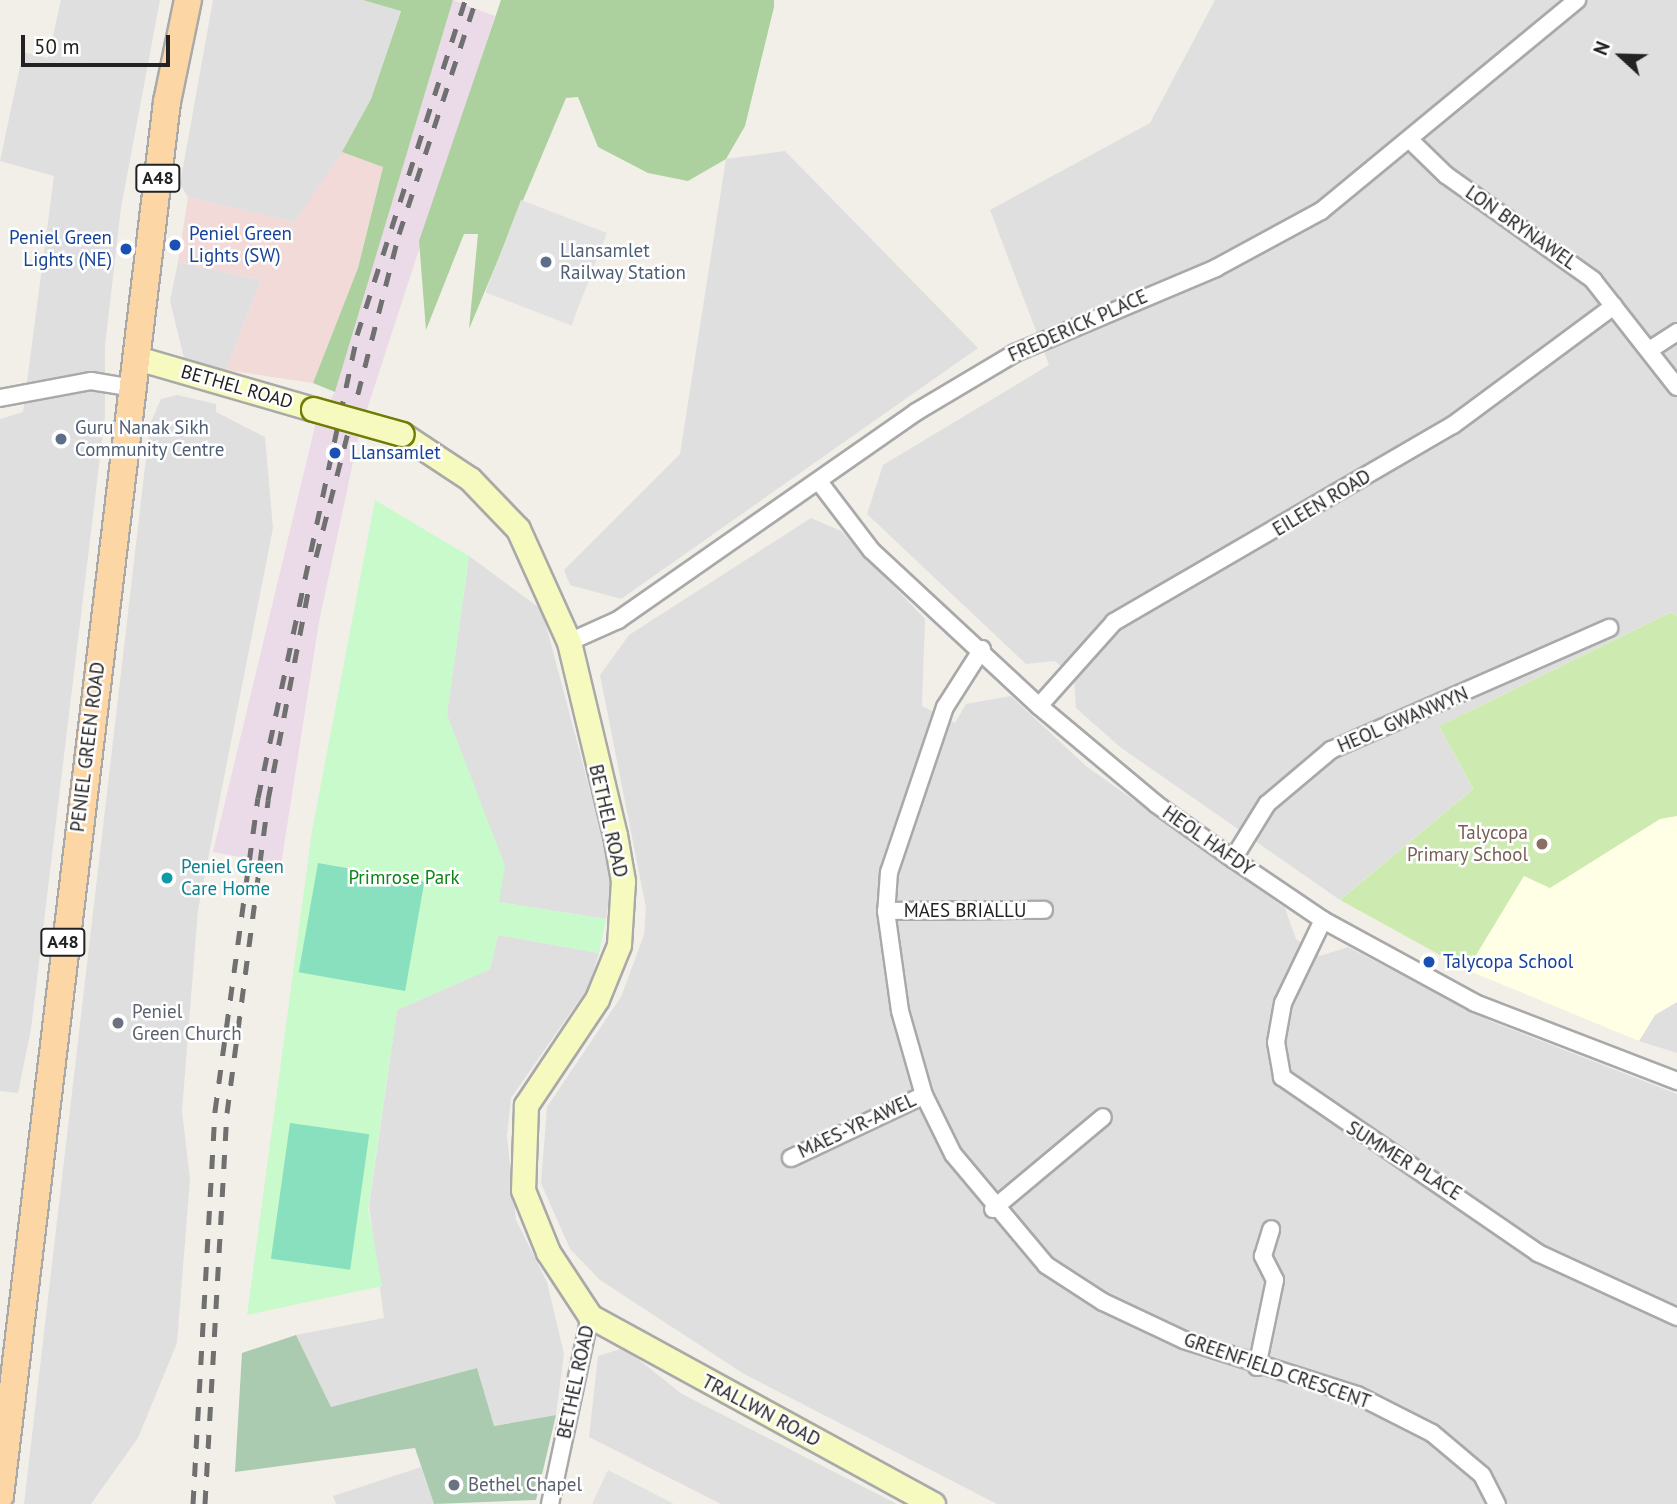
<!DOCTYPE html>
<style>
body{margin:0}
#map{position:relative;width:1677px;height:1504px;overflow:hidden;background:#f2efe9;font-family:"PT Sans",sans-serif}
div>[style]{position:absolute}
.residential>*{inset:0;background:#e0dfdf}
.commercial>*{inset:0;background:#f2dad9}
.industrial>*{inset:0;background:#ebdbe8}
.education>*{inset:0;background:#ffffe5}
.grass>*{inset:0;background:#cdebb0}
.forest>*{inset:0;background:#add19e}
.cemetery>*{inset:0;background:#aacbaf}
.park>*{inset:0;background:#c8facc}
.pitch>*{inset:0;background:#88e0be;transform-origin:0 0}
.parking>*{inset:0;background:#e2e2e2;transform-origin:0 0}
.roads{filter:drop-shadow(2px 0 #a9a9a9) drop-shadow(-2px 0 #a9a9a9) drop-shadow(0 2px #a9a9a9) drop-shadow(0 -2px #a9a9a9)}
.street>*{height:16px;margin:-8px;padding:0 8px;transform-origin:8px;border-radius:8px;background:#fff}
.secondary>*{height:23px;margin:-11.5px;padding:0 11.5px;transform-origin:11.5px;border-radius:11.5px;background:#f7fabf}
.primary>*{height:26px;margin:-13px;padding:0 13px;transform-origin:13px;border-radius:13px;background:#fcd6a4}
.rail>*{height:5px;margin-top:-2.5px;transform-origin:0;background:repeating-linear-gradient(90deg,#707070 0 14px,transparent 0 28px)}
.bridges{filter:drop-shadow(2px 0 #707d05) drop-shadow(-2px 0 #707d05) drop-shadow(0 2px #707d05) drop-shadow(0 -2px #707d05)}
.secondary-bridge>*{height:23px;margin:-11.5px;padding:0 11.5px;transform-origin:11.5px;border-radius:11.5px;background:#f7fabf}
.dots>*{width:19px;height:19px;translate:-50% -50%;box-sizing:border-box;border:4px solid #fff;border-radius:50%}
span{translate:-50% -50%;white-space:nowrap;text-align:center;line-height:1.15;-webkit-text-stroke:5px #fff;paint-order:stroke}
.shield-label span{padding:2px 5px;background:#fff;border:2px solid;border-radius:5px;-webkit-text-stroke-width:0}
.shield-label{font-size:18px;color:#222;font-weight:700}
.street-label{font-size:19px;color:#222}
.transit-label{font-size:19px;color:#164399}
.left{translate:0 -50%;text-align:left}
.right{translate:-100% -50%;text-align:right}
.service-label{font-size:19px;color:#4e5e75}
.education-label{font-size:19px;color:#785e54}
.culture-label{font-size:19px;color:#0d838f}
.park-label{font-size:19px;color:#0c8416}
.worship-label{font-size:19px;color:#5b616d}
.north{position:absolute;left:1586px;top:21px;width:70px;height:70px;-webkit-text-stroke:5px #fff;paint-order:stroke;rotate:292deg;font-size:19px;font-weight:700;line-height:28px;text-align:center;color:#222}
.north::after{content:'';display:block;margin:auto;width:24px;height:32px;background:#222;clip-path:polygon(50% 0,100% 100%,50% 72%,0 100%)}
.scale{position:absolute;left:21px;top:35px;width:149px;height:32px;box-sizing:border-box;border:4px solid #222;border-top:0;padding-left:9px;font-size:21px;line-height:24px;white-space:nowrap;color:#222;-webkit-text-stroke:5px #fff;paint-order:stroke}
</style>
<div id="map">
<div class="residential">
<div style="clip-path:polygon(61px 0,160px 0,121px 208px,105px 346px,105px 416px,31px 1029px,18px 1093px,0 1091px,0 419px,23px 412px,54px 176px,0 161px,23px 52px,48px 58px)"></div>
<div style="clip-path:polygon(213px 0,363px 0,401px 10px,371px 99px,324px 187px,294px 222px,188px 197px,180px 184px)"></div>
<div style="clip-path:polygon(1215px 0,1677px 0,1677px 616px,1671px 612px,1440px 726px,1473px 789px,1340px 900px,1120px 747px,1076px 708px,1074px 679px,1055px 661px,1026px 664px,867px 514px,883px 465px,1049px 365px,990px 210px,1150px 123px)"></div>
<div style="clip-path:polygon(785px 151px,978px 348px,621px 599px,570px 585px,564px 570px,680px 454px,726px 159px)"></div>
<div style="clip-path:polygon(178px 262px,261px 280px,226px 370px,184px 358px,170px 301px)"></div>
<div style="clip-path:polygon(177px 395px,216px 404px,216px 412px,265px 437px,273px 528px,198px 910px,182px 1111px,190px 1179px,177px 1343px,138px 1438px,91px 1504px,24px 1504px,150px 424px,161px 399px)"></div>
<div style="clip-path:polygon(811px 518px,841px 531px,925px 619px,922px 706px,955px 723px,966px 704px,1011px 696px,1086px 766px,1285px 908px,1296px 939px,1320px 956px,1348px 947px,1490px 1021px,1677px 1094px,1677px 1504px,997px 1504px,744px 1374px,600px 1280px,570px 1249px,541px 1183px,547px 1107px,621px 997px,644px 935px,646px 908px,600px 675px,629px 635px)"></div>
<div style="clip-path:polygon(469px 556px,542px 610px,606px 851px,611px 887px,606px 919px,499px 902px,447px 714px)"></div>
<div style="clip-path:polygon(498px 935px,599px 953px,589px 986px,511px 1098px,507px 1136px,516px 1220px,547px 1282px,564px 1354px,556px 1415px,493px 1426px,477px 1368px,331px 1407px,296px 1335px,384px 1318px,369px 1206px,397px 1010px,490px 969px)"></div>
<div style="clip-path:polygon(1677px 1002px,1677px 1053px,1639px 1041px,1655px 1014px)"></div>
<div style="clip-path:polygon(624px 1348px,682px 1394px,897px 1504px,721px 1504px,589px 1437px,598px 1356px)"></div>
<div style="clip-path:polygon(421px 1467px,434px 1504px,336px 1504px,333px 1496px)"></div>
</div>
<div class="commercial">
<div style="clip-path:polygon(342px 152px,383px 166px,358px 268px,313px 383px,226px 370px,261px 280px,178px 262px,188px 197px,294px 222px)"></div>
</div>
<div class="industrial">
<div style="clip-path:polygon(453px 0,495px 16px,359px 434px,319px 622px,281px 865px,213px 852px,315px 426px,335px 392px)"></div>
</div>
<div class="education">
<div style="clip-path:polygon(1671px 612px,1677px 616px,1677px 1002px,1655px 1015px,1639px 1041px,1467px 970px,1340px 900px,1473px 789px,1439px 726px)"></div>
</div>
<div class="grass">
<div style="clip-path:polygon(1671px 612px,1677px 616px,1677px 816px,1660px 819px,1550px 888px,1524px 876px,1467px 970px,1340px 900px,1473px 789px,1439px 726px)"></div>
</div>
<div class="forest">
<div style="clip-path:polygon(363px 0,453px 0,335px 392px,313px 383px,358px 268px,383px 167px,342px 152px,371px 99px,401px 11px)"></div>
<div style="clip-path:polygon(501px 0,774px 0,774px 7px,745px 126px,726px 159px,688px 181px,648px 173px,598px 147px,578px 97px,566px 98px,469px 329px,478px 234px,464px 234px,426px 330px,419px 241px)"></div>
</div>
<div class="cemetery">
<div style="clip-path:polygon(296px 1335px,331px 1407px,477px 1368px,494px 1426px,556px 1415px,536px 1500px,434px 1504px,415px 1448px,235px 1472px,242px 1353px)"></div>
</div>
<div class="park">
<div style="clip-path:polygon(375px 500px,469px 556px,447px 714px,505px 866px,499px 902px,606px 919px,599px 953px,498px 935px,490px 969px,397px 1010px,368px 1209px,382px 1286px,247px 1315px,312px 831px)"></div>
</div>
<div class="pitch">
<div style="left:318px;top:863px;width:108px;height:111px;rotate:10deg"></div>
<div style="left:290px;top:1123px;width:80px;height:137px;rotate:8deg"></div>
</div>
<div class="parking">
<div style="left:521px;top:200px;width:92px;height:99px;rotate:21deg"></div>
<div style="clip-path:polygon(608px 1470px,674px 1504px,592px 1504px)"></div>
</div>
<div class="roads">
<div class="street">
<div style="left:1411px;top:141px;width:49px;rotate:44.2deg"></div>
<div style="left:1446px;top:175px;width:181px;rotate:35.5deg"></div>
<div style="left:1593px;top:280px;width:136px;rotate:51.9deg"></div>
<div style="left:1651px;top:349px;width:31px;rotate:-33deg"></div>
<div style="left:0;top:398px;width:93px;rotate:-10.6deg"></div>
<div style="left:91px;top:381px;width:44px;rotate:9.2deg"></div>
<div style="left:820px;top:483px;width:84px;rotate:52.7deg"></div>
<div style="left:871px;top:550px;width:229px;rotate:42.9deg"></div>
<div style="left:1039px;top:706px;width:153px;rotate:39.9deg"></div>
<div style="left:1156px;top:804px;width:95px;rotate:35.5deg"></div>
<div style="left:1233px;top:859px;width:109px;rotate:34.1deg"></div>
<div style="left:1323px;top:920px;width:173px;rotate:28.6deg"></div>
<div style="left:1475px;top:1003px;width:217px;rotate:21.1deg"></div>
<div style="left:569px;top:642px;width:54px;rotate:-24.2deg"></div>
<div style="left:618px;top:620px;width:363px;rotate:-34.9deg"></div>
<div style="left:916px;top:412px;width:115px;rotate:-30.8deg"></div>
<div style="left:1015px;top:353px;width:218px;rotate:-22.9deg"></div>
<div style="left:1216px;top:268px;width:119px;rotate:-28.5deg"></div>
<div style="left:1321px;top:211px;width:332px;rotate:-39.5deg"></div>
<div style="left:982px;top:649px;width:69px;rotate:122.5deg"></div>
<div style="left:945px;top:707px;width:174px;rotate:108.7deg"></div>
<div style="left:889px;top:872px;width:39px;rotate:94deg"></div>
<div style="left:886px;top:911px;width:101px;rotate:82deg"></div>
<div style="left:900px;top:1011px;width:87px;rotate:74.1deg"></div>
<div style="left:924px;top:1095px;width:66px;rotate:63.8deg"></div>
<div style="left:953px;top:1154px;width:145px;rotate:50deg"></div>
<div style="left:1046px;top:1265px;width:68px;rotate:33deg"></div>
<div style="left:1103px;top:1302px;width:89px;rotate:25.1deg"></div>
<div style="left:1184px;top:1340px;width:182px;rotate:17.6deg"></div>
<div style="left:1357px;top:1395px;width:84px;rotate:26.9deg"></div>
<div style="left:1432px;top:1433px;width:65px;rotate:40deg"></div>
<div style="left:1482px;top:1475px;width:33px;rotate:63deg"></div>
<div style="left:1039px;top:706px;width:113px;rotate:-48.2deg"></div>
<div style="left:1114px;top:622px;width:392px;rotate:-30.2deg"></div>
<div style="left:1453px;top:425px;width:200px;rotate:-36.5deg"></div>
<div style="left:1233px;top:859px;width:65px;rotate:-58.3deg"></div>
<div style="left:1267px;top:804px;width:84px;rotate:-40.2deg"></div>
<div style="left:1331px;top:750px;width:304px;rotate:-23.7deg"></div>
<div style="left:886px;top:911px;width:158px;rotate:-0.4deg"></div>
<div style="left:1323px;top:920px;width:92px;rotate:115.7deg"></div>
<div style="left:1283px;top:1003px;width:40px;rotate:100deg"></div>
<div style="left:1276px;top:1042px;width:36px;rotate:80deg"></div>
<div style="left:1282px;top:1077px;width:311px;rotate:34.5deg"></div>
<div style="left:1538px;top:1253px;width:153px;rotate:24.7deg"></div>
<div style="left:791px;top:1158px;width:147px;rotate:-25.3deg"></div>
<div style="left:993px;top:1209px;width:143px;rotate:-39.9deg"></div>
<div style="left:1257px;top:1367px;width:89px;rotate:-78.3deg"></div>
<div style="left:1275px;top:1280px;width:27px;rotate:-117deg"></div>
<div style="left:1263px;top:1256px;width:28px;rotate:-73deg"></div>
<div style="left:550px;top:1504px;width:192px;rotate:-78deg"></div>
</div>
<div class="secondary">
<div style="left:137px;top:358px;width:183px;rotate:16.2deg"></div>
<div style="left:402px;top:434px;width:82px;rotate:33.5deg"></div>
<div style="left:470px;top:479px;width:69px;rotate:46.2deg"></div>
<div style="left:518px;top:529px;width:124px;rotate:65.7deg"></div>
<div style="left:569px;top:642px;width:198px;rotate:76.6deg"></div>
<div style="left:615px;top:835px;width:47px;rotate:80.1deg"></div>
<div style="left:623px;top:881px;width:64px;rotate:93.6deg"></div>
<div style="left:619px;top:945px;width:58px;rotate:112.2deg"></div>
<div style="left:597px;top:999px;width:128px;rotate:123.8deg"></div>
<div style="left:526px;top:1105px;width:85px;rotate:92deg"></div>
<div style="left:523px;top:1190px;width:67px;rotate:68deg"></div>
<div style="left:548px;top:1252px;width:77px;rotate:56.7deg"></div>
<div style="left:590px;top:1316px;width:391px;rotate:28.7deg"></div>
</div>
<div class="primary">
<div style="left:0;top:1496px;width:1404px;rotate:-83.17deg"></div>
<div style="left:167px;top:102px;width:104px;rotate:-78.4deg"></div>
</div>
</div>
<div class="rail">
<div style="left:316px;top:557px;width:333px;rotate:-75.6deg"></div>
<div style="left:399px;top:234px;width:246px;rotate:-71.8deg"></div>
<div style="left:193px;top:1504px;width:394px;rotate:-86.8deg"></div>
<div style="left:215px;top:1111px;width:316px;rotate:-82.2deg"></div>
<div style="left:258px;top:798px;width:473px;rotate:-77.9deg"></div>
<div style="left:357px;top:335px;width:352px;rotate:-72.1deg"></div>
<div style="left:205px;top:1504px;width:392px;rotate:-86.8deg"></div>
<div style="left:227px;top:1113px;width:316px;rotate:-82.5deg"></div>
<div style="left:268px;top:800px;width:217px;rotate:-79.1deg"></div>
</div>
<div class="bridges">
<div class="secondary-bridge">
<div style="left:313px;top:409px;width:92px;rotate:15.7deg"></div>
</div>
</div>
<div class="dots">
<div style="left:175px;top:245px;background:#1a4fb4"></div>
<div style="left:126px;top:249px;background:#1a4fb4"></div>
<div style="left:546px;top:262px;background:#5c6f8a"></div>
<div style="left:61px;top:439px;background:#5c6f8a"></div>
<div style="left:335px;top:453px;background:#1a4fb4"></div>
<div style="left:1542px;top:844px;background:#8d6e63"></div>
<div style="left:167px;top:878px;background:#0f9aa8"></div>
<div style="left:1429px;top:962px;background:#1a4fb4"></div>
<div style="left:118px;top:1023px;background:#6b7280"></div>
<div style="left:454px;top:1485px;background:#6b7280"></div>
</div>
<div class="shield-label">
<span style="left:158px;top:178px">A48</span>
<span style="left:63px;top:942px">A48</span>
</div>
<div class="street-label">
<span style="left:1521px;top:228px;rotate:35deg">LON BRYNAWEL</span>
<span style="left:1078px;top:326px;rotate:-24deg">FREDERICK PLACE</span>
<span style="left:237px;top:387px;rotate:16deg">BETHEL ROAD</span>
<span style="left:1322px;top:503px;rotate:-31deg">EILEEN ROAD</span>
<span style="left:1403px;top:720px;rotate:-23deg">HEOL GWANWYN</span>
<span style="left:88px;top:747px;rotate:-83deg">PENIEL GREEN ROAD</span>
<span style="left:608px;top:821px;rotate:77deg">BETHEL ROAD</span>
<span style="left:1208px;top:841px;rotate:35deg">HEOL HAFDY</span>
<span style="left:965px;top:911px">MAES BRIALLU</span>
<span style="left:857px;top:1126px;rotate:-25deg">MAES-YR-AWEL</span>
<span style="left:1404px;top:1161px;rotate:32deg">SUMMER PLACE</span>
<span style="left:1277px;top:1371px;rotate:19deg">GREENFIELD CRESCENT</span>
<span style="left:576px;top:1382px;rotate:-78deg">BETHEL ROAD</span>
<span style="left:761px;top:1411px;rotate:28deg">TRALLWN ROAD</span>
</div>
<div class="transit-label">
<span class="left" style="left:189px;top:245px">Peniel Green<br>Lights (SW)</span>
<span class="right" style="left:112px;top:249px">Peniel Green<br>Lights (NE)</span>
<span class="left" style="left:351px;top:453px">Llansamlet</span>
<span class="left" style="left:1443px;top:962px">Talycopa School</span>
</div>
<div class="service-label">
<span class="left" style="left:560px;top:262px">Llansamlet<br>Railway Station</span>
<span class="left" style="left:75px;top:439px">Guru Nanak Sikh<br>Community Centre</span>
</div>
<div class="education-label">
<span class="right" style="left:1528px;top:844px">Talycopa<br>Primary School</span>
</div>
<div class="culture-label">
<span class="left" style="left:181px;top:878px">Peniel Green<br>Care Home</span>
</div>
<div class="park-label">
<span style="left:404px;top:878px">Primrose Park</span>
</div>
<div class="worship-label">
<span class="left" style="left:132px;top:1023px">Peniel<br>Green Church</span>
<span class="left" style="left:468px;top:1485px">Bethel Chapel</span>
</div>
<div class="north">N</div>
<div class="scale">50 m</div>
</div>
